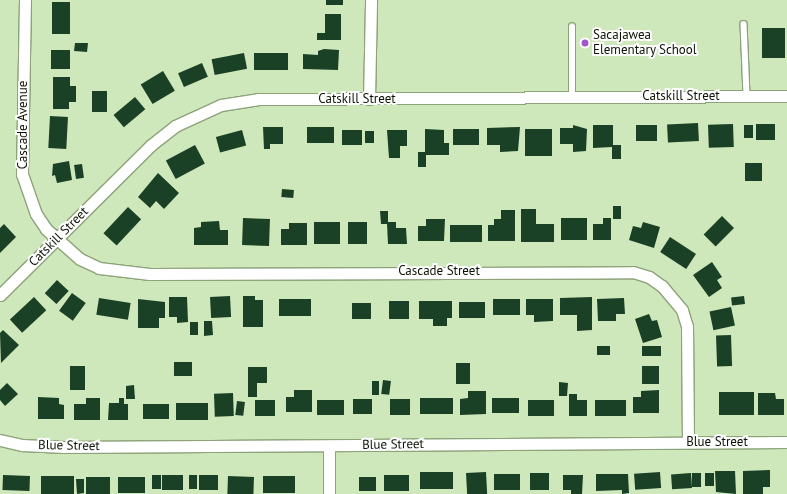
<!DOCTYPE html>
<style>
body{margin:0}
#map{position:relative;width:787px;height:494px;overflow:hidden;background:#cee7bb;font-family:"PT Sans",sans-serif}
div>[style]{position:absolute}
.building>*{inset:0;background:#1a4126;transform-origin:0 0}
.roads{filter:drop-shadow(1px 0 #8ca37a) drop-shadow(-1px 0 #8ca37a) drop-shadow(0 1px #8ca37a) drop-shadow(0 -1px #8ca37a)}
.service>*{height:5.5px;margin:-2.75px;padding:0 2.75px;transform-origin:2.75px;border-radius:2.75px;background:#fff}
.minor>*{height:11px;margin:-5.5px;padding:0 5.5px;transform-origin:5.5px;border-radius:5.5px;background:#fff}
.dots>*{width:11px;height:11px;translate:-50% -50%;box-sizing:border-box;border:2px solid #fefefe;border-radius:50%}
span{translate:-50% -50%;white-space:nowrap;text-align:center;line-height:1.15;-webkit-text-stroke:4px #fefefe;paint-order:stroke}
.poi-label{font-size:13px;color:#0b1305}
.left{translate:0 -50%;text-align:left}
.street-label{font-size:13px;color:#0b1305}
</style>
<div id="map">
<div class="building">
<div style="left:326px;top:0;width:17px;height:5px"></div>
<div style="left:52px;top:2px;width:18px;height:32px"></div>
<div style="clip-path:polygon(325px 14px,341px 14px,341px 40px,317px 40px,317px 33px,325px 33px)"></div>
<div style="left:762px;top:28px;width:23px;height:30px"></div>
<div style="clip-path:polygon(75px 43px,88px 43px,87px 52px,74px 51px)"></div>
<div style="clip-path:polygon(324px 49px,339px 50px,338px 70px,303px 69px,303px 54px,318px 55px,318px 51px)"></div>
<div style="left:51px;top:50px;width:19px;height:19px"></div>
<div style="left:244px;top:53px;width:16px;height:33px;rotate:79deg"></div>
<div style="left:254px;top:53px;width:34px;height:17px"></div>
<div style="left:202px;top:63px;width:15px;height:26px;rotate:67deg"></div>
<div style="left:163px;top:71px;width:23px;height:26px;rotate:59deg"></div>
<div style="clip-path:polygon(53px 77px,70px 77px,70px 86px,76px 86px,76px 102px,69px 102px,69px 109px,53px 109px)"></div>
<div style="left:92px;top:91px;width:15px;height:21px"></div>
<div style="left:135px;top:97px;width:16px;height:28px;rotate:50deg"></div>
<div style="left:50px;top:116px;width:18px;height:32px;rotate:3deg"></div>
<div style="left:698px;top:123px;width:18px;height:31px;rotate:87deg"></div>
<div style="left:733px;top:124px;width:23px;height:25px;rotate:88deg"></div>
<div style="left:756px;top:124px;width:19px;height:16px"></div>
<div style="clip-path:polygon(573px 125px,587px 129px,586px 151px,573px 152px,573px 144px,560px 144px,560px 128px,573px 128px)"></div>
<div style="clip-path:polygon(593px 125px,613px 125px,613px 145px,621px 145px,621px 159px,612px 159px,612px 147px,593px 148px)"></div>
<div style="left:657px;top:125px;width:16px;height:21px;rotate:90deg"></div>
<div style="left:744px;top:125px;width:9px;height:13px"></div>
<div style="clip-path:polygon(263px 127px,283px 127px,283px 144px,270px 144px,270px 149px,264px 149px)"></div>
<div style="left:307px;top:127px;width:27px;height:16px"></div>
<div style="clip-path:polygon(520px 127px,518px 151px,500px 152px,500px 145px,487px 145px,487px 128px)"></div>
<div style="clip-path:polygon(425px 129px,444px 130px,444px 143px,449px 143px,449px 155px,426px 155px,426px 167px,418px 167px,418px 152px,425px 152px)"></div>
<div style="left:453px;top:129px;width:26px;height:16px"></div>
<div style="left:525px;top:129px;width:27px;height:27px"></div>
<div style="left:242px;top:130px;width:16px;height:27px;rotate:75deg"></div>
<div style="left:342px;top:130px;width:20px;height:15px"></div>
<div style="clip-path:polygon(387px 130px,407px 130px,407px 146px,400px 146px,400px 158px,389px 158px)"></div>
<div style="left:374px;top:131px;width:12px;height:9px;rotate:90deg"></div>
<div style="left:195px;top:145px;width:21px;height:33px;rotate:62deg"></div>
<div style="clip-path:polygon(69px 161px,72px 180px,57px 183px,55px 175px,52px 176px,53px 164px)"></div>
<div style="left:745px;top:163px;width:17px;height:18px"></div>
<div style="left:82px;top:164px;width:14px;height:8px;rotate:82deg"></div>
<div style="clip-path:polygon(158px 173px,179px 193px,164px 209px,156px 201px,150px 208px,138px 197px)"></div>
<div style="left:282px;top:189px;width:12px;height:8px;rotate:5deg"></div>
<div style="left:613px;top:206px;width:8px;height:13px"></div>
<div style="left:128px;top:207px;width:18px;height:36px;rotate:43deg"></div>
<div style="clip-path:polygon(521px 209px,536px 209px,536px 224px,554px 224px,554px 242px,521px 242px)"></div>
<div style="clip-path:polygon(501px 210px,515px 210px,515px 241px,488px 241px,488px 225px,494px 225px,494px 219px,501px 219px)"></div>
<div style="clip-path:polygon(380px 211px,388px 211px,388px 222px,396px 222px,396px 228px,406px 228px,407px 244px,388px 244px,387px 224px,381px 224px)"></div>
<div style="left:722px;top:216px;width:17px;height:26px;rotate:45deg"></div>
<div style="left:243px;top:218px;width:27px;height:27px;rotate:2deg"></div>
<div style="left:561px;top:218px;width:26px;height:22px"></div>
<div style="clip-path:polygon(603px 218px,611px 218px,611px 240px,593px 240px,593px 224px,603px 224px)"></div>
<div style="clip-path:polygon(426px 219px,445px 219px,444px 241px,418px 241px,418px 226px,426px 226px)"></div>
<div style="clip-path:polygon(219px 221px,220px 230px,228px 230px,228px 245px,194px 245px,194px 228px,201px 227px,201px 222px)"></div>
<div style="left:314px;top:222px;width:26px;height:22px"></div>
<div style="left:348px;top:222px;width:19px;height:22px"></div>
<div style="clip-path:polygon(643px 222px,660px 227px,654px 248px,629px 240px,633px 226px,641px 228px)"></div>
<div style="clip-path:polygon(289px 223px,307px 223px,307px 245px,281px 245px,281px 229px,289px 229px)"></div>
<div style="clip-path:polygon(4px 224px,16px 237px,0 253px,0 228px)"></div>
<div style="left:450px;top:225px;width:32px;height:17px"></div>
<div style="left:670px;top:237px;width:31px;height:18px;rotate:33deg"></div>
<div style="clip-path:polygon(712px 262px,722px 277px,717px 280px,722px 288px,709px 297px,693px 275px)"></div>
<div style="left:57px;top:280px;width:16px;height:18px;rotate:43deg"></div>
<div style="left:72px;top:293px;width:17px;height:22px;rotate:36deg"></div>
<div style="left:230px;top:296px;width:21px;height:20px;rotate:87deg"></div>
<div style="clip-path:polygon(243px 296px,255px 296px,255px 300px,263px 300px,263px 327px,243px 327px)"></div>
<div style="left:744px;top:296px;width:8px;height:13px;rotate:83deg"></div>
<div style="left:34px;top:297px;width:18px;height:33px;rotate:47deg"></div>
<div style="clip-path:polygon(169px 297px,187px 297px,188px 322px,177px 323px,177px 317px,169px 317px)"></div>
<div style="clip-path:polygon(592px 297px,592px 330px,577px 331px,577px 315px,560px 315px,560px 298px)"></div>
<div style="left:99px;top:298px;width:32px;height:17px;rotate:9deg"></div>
<div style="clip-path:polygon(624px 298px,625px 314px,616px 314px,616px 321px,598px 321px,597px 299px)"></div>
<div style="clip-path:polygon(138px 299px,165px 302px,165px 318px,159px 318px,159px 328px,138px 328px)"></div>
<div style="left:311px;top:299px;width:17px;height:32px;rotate:90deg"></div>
<div style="left:493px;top:299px;width:27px;height:16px"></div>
<div style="clip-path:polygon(526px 299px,553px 299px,553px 321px,534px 322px,534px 315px,526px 315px)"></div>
<div style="left:389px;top:301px;width:20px;height:18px"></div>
<div style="clip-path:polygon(419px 301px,452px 301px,452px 318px,447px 318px,447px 326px,433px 326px,433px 319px,419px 319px)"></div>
<div style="left:459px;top:302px;width:26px;height:16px"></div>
<div style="left:352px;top:303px;width:19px;height:16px"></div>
<div style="left:731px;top:307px;width:19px;height:22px;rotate:78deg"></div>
<div style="clip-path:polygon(649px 314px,652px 321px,657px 320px,662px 337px,643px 343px,635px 319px)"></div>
<div style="clip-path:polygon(204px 321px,212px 321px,213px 335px,204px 336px)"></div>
<div style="left:190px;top:322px;width:8px;height:13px"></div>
<div style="clip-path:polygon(3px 330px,19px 345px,1px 363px,0 333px)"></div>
<div style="left:731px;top:335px;width:31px;height:15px;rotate:88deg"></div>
<div style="left:597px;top:346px;width:13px;height:9px"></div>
<div style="left:642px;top:346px;width:19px;height:10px"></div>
<div style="left:174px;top:362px;width:18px;height:14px"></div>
<div style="left:456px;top:363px;width:14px;height:21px"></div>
<div style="left:70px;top:366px;width:15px;height:24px"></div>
<div style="left:642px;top:366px;width:17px;height:18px"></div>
<div style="clip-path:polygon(248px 367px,267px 367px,267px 383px,257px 383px,257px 397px,248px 397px)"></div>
<div style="left:383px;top:380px;width:8px;height:14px;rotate:7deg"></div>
<div style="left:372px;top:381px;width:7px;height:14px"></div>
<div style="clip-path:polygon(559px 382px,568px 383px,567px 396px,559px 396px)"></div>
<div style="clip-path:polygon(7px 383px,18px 394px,5px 406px,0 400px,0 390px)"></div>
<div style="clip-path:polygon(134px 385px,135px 399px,126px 399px,126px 386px)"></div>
<div style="clip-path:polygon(294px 390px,312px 390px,312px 412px,286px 412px,286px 397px,294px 397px)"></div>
<div style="clip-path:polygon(659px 390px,659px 413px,633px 413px,633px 397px,641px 397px,641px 391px)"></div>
<div style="clip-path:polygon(468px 391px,486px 391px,486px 414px,460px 415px,460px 399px,468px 398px)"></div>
<div style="left:754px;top:392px;width:23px;height:35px;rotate:90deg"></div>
<div style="left:233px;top:393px;width:23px;height:19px;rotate:88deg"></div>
<div style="clip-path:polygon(758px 393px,775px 393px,776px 399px,784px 399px,784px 415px,758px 415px)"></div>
<div style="clip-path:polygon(569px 394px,577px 394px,577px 400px,587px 400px,587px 416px,569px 416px)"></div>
<div style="clip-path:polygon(38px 397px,59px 398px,59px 404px,64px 405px,64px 419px,38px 419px)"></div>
<div style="clip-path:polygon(86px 398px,100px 398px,100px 420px,74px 420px,74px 404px,86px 404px)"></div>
<div style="clip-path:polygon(119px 398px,124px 398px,124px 404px,128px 404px,128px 420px,108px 420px,109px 403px,119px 403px)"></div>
<div style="left:453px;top:398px;width:16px;height:33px;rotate:90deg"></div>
<div style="left:519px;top:398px;width:15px;height:27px;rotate:90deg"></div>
<div style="left:353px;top:399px;width:19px;height:15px"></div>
<div style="left:390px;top:399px;width:20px;height:16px"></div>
<div style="left:255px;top:400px;width:20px;height:16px"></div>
<div style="left:317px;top:400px;width:27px;height:15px"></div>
<div style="left:554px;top:400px;width:16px;height:26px;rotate:90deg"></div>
<div style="left:595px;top:400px;width:31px;height:16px"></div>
<div style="left:237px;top:401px;width:8px;height:14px;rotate:7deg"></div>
<div style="left:176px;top:403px;width:32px;height:17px"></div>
<div style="left:143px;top:404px;width:26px;height:15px"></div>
<div style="clip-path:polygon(770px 470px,770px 487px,763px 487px,763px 494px,743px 494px,743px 471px)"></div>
<div style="clip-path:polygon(715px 471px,735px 471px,736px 494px,716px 492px)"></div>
<div style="left:420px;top:472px;width:33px;height:17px"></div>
<div style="left:486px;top:472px;width:22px;height:20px;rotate:87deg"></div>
<div style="left:660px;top:472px;width:16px;height:26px;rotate:86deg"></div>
<div style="left:530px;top:473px;width:19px;height:17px"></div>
<div style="left:691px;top:473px;width:15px;height:20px;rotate:86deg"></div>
<div style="left:692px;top:473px;width:9px;height:14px"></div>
<div style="left:705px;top:473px;width:9px;height:13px"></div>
<div style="left:494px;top:474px;width:26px;height:16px"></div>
<div style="clip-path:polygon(596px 474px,628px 474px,629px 493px,622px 494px,622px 490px,596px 491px)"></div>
<div style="left:3px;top:475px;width:27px;height:15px;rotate:2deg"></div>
<div style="left:152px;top:475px;width:9px;height:14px"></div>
<div style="left:183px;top:475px;width:15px;height:21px;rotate:90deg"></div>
<div style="left:189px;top:475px;width:8px;height:14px"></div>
<div style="left:199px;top:475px;width:19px;height:15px"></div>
<div style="left:384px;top:475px;width:25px;height:16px"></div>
<div style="clip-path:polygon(563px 475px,583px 475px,582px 494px,571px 494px,571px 490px,563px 490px)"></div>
<div style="left:74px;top:476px;width:18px;height:33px;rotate:90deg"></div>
<div style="left:228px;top:476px;width:26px;height:18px;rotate:2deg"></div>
<div style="left:263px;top:476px;width:32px;height:17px"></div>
<div style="left:86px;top:477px;width:24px;height:17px"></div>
<div style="left:118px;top:477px;width:27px;height:16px"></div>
<div style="left:359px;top:477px;width:17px;height:14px"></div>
<div style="clip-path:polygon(76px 479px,84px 479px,84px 493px,77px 494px)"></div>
</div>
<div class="roads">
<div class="service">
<div style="left:744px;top:24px;width:72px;rotate:87.6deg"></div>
<div style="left:572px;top:97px;width:70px;rotate:-90deg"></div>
</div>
<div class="minor">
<div style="left:25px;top:0;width:174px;rotate:91deg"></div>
<div style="left:22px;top:174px;width:42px;rotate:70.7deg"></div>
<div style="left:36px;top:214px;width:18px;rotate:56deg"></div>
<div style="left:46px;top:229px;width:45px;rotate:41.4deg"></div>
<div style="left:80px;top:259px;width:21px;rotate:25deg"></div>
<div style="left:99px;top:268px;width:51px;rotate:6.7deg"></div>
<div style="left:150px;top:274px;width:483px;rotate:-0.2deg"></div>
<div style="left:633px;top:272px;width:17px;rotate:17deg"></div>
<div style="left:649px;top:277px;width:16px;rotate:35deg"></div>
<div style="left:662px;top:286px;width:31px;rotate:50deg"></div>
<div style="left:682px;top:310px;width:17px;rotate:73deg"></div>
<div style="left:687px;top:326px;width:116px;rotate:89.5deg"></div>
<div style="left:369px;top:99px;width:99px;rotate:-88.8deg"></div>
<div style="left:0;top:295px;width:213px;rotate:-44.8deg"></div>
<div style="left:151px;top:145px;width:31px;rotate:-38deg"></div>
<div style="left:175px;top:126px;width:51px;rotate:-24.5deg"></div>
<div style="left:221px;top:105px;width:37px;rotate:-9deg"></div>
<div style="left:258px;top:99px;width:529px;rotate:-0.32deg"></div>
<div style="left:0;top:440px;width:23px;rotate:13deg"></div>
<div style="left:22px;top:445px;width:42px;rotate:2.7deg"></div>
<div style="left:64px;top:447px;width:723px;rotate:-0.4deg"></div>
<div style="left:329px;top:446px;width:48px;rotate:90deg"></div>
</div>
</div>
<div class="dots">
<div style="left:585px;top:43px;background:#a158cb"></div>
</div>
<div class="poi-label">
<span class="left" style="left:593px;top:43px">Sacajawea<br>Elementary School</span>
</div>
<div class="street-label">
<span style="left:681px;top:96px">Catskill Street</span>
<span style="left:357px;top:99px">Catskill Street</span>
<span style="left:23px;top:125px;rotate:-90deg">Cascade Avenue</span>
<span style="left:59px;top:237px;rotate:-45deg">Catskill Street</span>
<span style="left:439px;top:271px">Cascade Street</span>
<span style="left:717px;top:442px">Blue Street</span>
<span style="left:393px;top:445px;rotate:-1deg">Blue Street</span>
<span style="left:69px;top:446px;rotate:1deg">Blue Street</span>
</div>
</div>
